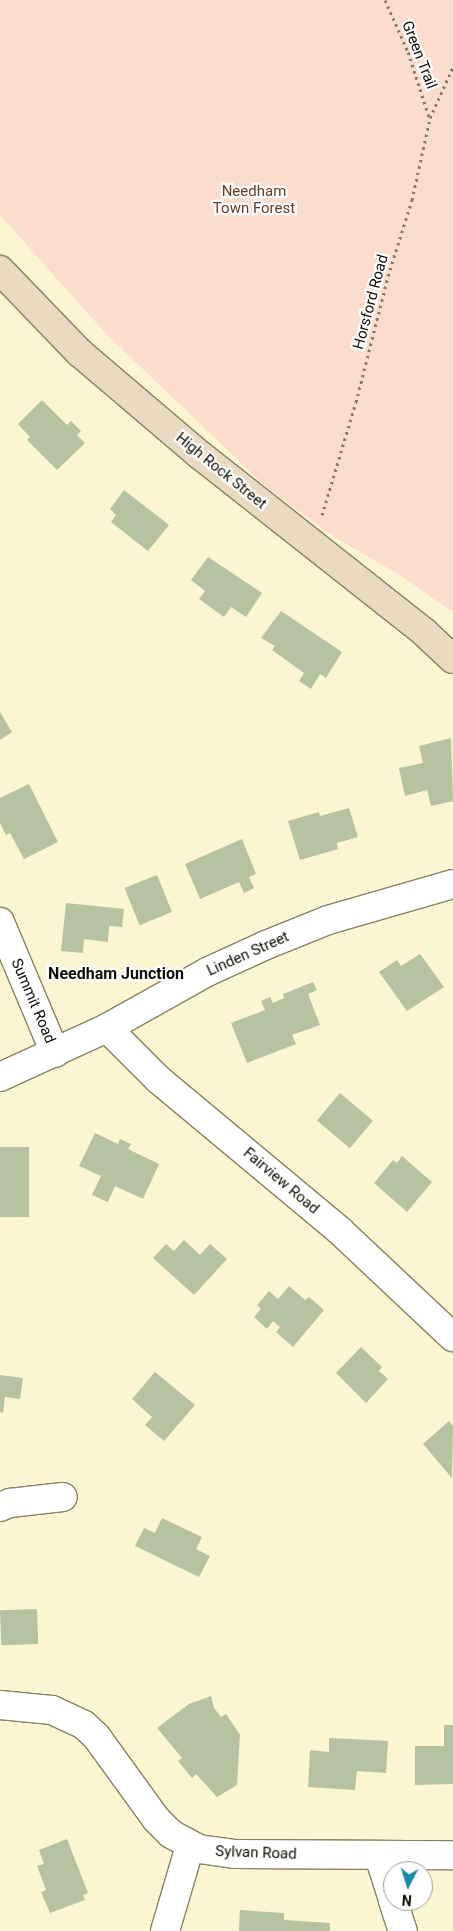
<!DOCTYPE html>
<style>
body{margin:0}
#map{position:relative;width:453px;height:1931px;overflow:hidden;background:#fcf5d2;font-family:Roboto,sans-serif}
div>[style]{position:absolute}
.green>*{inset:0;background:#fcdccd}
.building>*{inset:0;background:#b6c2a1;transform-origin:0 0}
.path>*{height:3px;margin-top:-1.5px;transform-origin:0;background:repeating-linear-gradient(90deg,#837e68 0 2.5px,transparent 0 6.5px)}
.roads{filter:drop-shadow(1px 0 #888262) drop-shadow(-1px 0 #888262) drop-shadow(0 1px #888262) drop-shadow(0 -1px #888262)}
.street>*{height:28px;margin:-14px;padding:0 14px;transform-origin:14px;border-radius:14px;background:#fff}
.secondary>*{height:28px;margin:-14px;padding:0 14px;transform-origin:14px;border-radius:14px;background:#ebdac2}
span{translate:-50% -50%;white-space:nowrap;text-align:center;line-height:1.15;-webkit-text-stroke:4.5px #fff;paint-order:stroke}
.street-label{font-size:15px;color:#0f0d03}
.park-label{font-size:15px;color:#6b3b23}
.neighbourhood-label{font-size:16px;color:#0f0d03;font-weight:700}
.north{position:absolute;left:383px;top:1861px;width:50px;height:50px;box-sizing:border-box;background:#fff;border:1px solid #9f9e9a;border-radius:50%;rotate:185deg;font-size:14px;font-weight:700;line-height:20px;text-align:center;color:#0f0d03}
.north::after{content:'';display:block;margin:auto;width:18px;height:22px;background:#198baf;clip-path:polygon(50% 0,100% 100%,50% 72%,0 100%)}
</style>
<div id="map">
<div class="green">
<div style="clip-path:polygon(0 0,453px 0,453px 612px,398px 574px,331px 535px,264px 485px,108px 336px,0 215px)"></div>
</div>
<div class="building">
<div style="clip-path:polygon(42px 400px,67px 425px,71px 421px,81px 431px,77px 435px,85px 443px,57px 470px,27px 440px,30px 437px,18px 424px)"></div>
<div style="clip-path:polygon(124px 490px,169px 525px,148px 551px,111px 522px,116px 515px,110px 509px)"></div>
<div style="clip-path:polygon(208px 557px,262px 593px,246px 617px,231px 607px,224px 617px,199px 599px,205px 591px,191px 580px)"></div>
<div style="clip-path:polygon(281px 611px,342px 652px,326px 678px,320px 674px,311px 689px,299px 681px,304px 673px,272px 650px,275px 646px,261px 638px)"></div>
<div style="clip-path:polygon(0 712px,12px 732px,0 740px)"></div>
<div style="clip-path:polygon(451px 738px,453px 801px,431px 806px,427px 790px,405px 796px,399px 768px,423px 763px,419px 746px)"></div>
<div style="clip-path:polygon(29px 784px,58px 842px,24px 859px,10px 833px,6px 835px,0 823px,0 798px)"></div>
<div style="clip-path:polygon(349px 808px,358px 837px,337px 843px,338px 849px,300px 860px,288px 821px,319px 812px,320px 816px)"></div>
<div style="clip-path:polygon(242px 839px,256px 874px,249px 877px,254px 888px,244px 893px,239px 882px,200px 899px,185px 864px)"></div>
<div style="left:157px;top:875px;width:40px;height:35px;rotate:68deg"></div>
<div style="clip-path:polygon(66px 903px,124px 909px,122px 927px,109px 926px,108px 942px,84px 939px,83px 953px,61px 951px)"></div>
<div style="clip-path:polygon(420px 954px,444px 987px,407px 1011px,379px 972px,397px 960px,401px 966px)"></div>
<div style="clip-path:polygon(313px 982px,317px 990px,308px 994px,320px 1025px,292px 1035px,296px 1044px,247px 1063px,231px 1023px,265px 1010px,261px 1001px,270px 997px,273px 1003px,284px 998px,283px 994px)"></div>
<div style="left:340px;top:1093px;width:43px;height:36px;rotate:40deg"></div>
<div style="clip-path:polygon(95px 1133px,118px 1144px,120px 1139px,131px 1144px,128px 1149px,159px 1164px,143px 1199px,115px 1186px,108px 1202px,92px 1195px,101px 1176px,79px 1166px)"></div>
<div style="left:0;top:1147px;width:29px;height:70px"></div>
<div style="clip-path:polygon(402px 1156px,432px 1182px,407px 1212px,374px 1183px,393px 1160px,397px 1163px)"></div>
<div style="clip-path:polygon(184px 1240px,200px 1255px,210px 1244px,227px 1259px,194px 1295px,153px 1258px,166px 1244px,174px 1251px)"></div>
<div style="clip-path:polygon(289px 1286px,305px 1300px,309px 1297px,324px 1310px,293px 1347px,276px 1332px,280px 1327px,273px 1321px,267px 1329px,254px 1317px,261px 1309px,257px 1305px,269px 1291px,278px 1299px)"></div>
<div style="clip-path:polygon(361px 1347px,382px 1367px,379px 1371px,388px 1379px,366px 1403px,336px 1373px)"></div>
<div style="clip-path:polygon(155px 1372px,195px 1405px,164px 1441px,145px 1425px,152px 1417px,132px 1399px)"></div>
<div style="clip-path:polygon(0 1375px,23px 1378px,20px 1399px,5px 1397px,3px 1413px,0 1412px)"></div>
<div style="clip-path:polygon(449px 1421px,453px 1426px,452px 1478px,423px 1444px)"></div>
<div style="clip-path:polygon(162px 1518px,202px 1537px,196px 1549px,210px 1556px,199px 1577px,135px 1546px,144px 1528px,155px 1533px)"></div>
<div style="left:37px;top:1609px;width:35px;height:37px;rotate:88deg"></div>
<div style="clip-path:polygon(211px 1696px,214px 1708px,221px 1717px,226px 1714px,240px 1735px,237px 1785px,217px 1797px,196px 1774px,192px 1778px,178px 1761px,182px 1758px,157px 1728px,189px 1704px)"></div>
<div style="clip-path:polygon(444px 1725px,453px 1725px,453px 1784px,415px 1785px,415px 1746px,444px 1746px)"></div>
<div style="clip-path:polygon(329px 1738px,388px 1741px,386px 1773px,357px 1771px,355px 1790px,308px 1787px,310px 1750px,329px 1752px)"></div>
<div style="clip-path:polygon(67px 1839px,88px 1893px,83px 1895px,85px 1900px,50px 1913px,41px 1892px,46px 1890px,37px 1866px,44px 1864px,39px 1850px)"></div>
<div style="clip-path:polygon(240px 1910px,284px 1913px,284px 1920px,330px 1923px,330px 1931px,239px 1931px)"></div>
</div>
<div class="path">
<div style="left:385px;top:0;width:57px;rotate:66.1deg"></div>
<div style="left:408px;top:52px;width:68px;rotate:72.1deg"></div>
<div style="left:322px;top:515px;width:118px;rotate:-73.3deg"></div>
<div style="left:356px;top:402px;width:130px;rotate:-75.7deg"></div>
<div style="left:388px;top:276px;width:80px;rotate:-72.5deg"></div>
<div style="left:412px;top:200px;width:84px;rotate:-77.6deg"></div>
<div style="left:430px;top:118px;width:56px;rotate:-65.7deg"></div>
</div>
<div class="roads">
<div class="street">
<div style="left:0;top:922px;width:142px;rotate:67.2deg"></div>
<div style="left:107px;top:1028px;width:74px;rotate:45deg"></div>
<div style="left:159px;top:1080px;width:236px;rotate:39.8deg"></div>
<div style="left:340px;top:1231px;width:155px;rotate:43.2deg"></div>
<div style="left:0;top:1077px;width:118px;rotate:-24.6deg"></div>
<div style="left:107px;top:1028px;width:115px;rotate:-29.2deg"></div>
<div style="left:207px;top:972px;width:65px;rotate:-24.6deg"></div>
<div style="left:266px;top:945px;width:67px;rotate:-22deg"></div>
<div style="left:328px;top:920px;width:130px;rotate:-16.1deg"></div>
<div style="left:0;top:1507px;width:11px;rotate:-22deg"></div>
<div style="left:10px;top:1503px;width:53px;rotate:-6.5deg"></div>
<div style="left:0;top:1705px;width:52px;rotate:5.5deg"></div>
<div style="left:52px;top:1710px;width:35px;rotate:25deg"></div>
<div style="left:84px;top:1725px;width:16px;rotate:43deg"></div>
<div style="left:96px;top:1736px;width:102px;rotate:54.1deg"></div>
<div style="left:156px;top:1819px;width:21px;rotate:45deg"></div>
<div style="left:171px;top:1834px;width:32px;rotate:28deg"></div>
<div style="left:199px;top:1849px;width:35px;rotate:8deg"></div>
<div style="left:234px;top:1854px;width:219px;rotate:0.3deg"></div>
<div style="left:379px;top:1856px;width:46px;rotate:72.3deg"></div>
<div style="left:393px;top:1901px;width:32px;rotate:72deg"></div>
<div style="left:165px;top:1931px;width:89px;rotate:-73.6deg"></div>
</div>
<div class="secondary">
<div style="left:0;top:270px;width:115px;rotate:46.1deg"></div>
<div style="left:80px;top:353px;width:157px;rotate:40.4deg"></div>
<div style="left:200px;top:455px;width:287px;rotate:38.3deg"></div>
<div style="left:425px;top:633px;width:38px;rotate:43deg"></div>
</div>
</div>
<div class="street-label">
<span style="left:419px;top:55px;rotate:69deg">Green Trail</span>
<span style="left:371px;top:302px;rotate:-75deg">Horsford Road</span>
<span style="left:221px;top:471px;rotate:39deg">High Rock Street</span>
<span style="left:248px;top:954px;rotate:-24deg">Linden Street</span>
<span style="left:33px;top:1001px;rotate:67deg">Summit Road</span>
<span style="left:281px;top:1181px;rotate:40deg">Fairview Road</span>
<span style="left:256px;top:1853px;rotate:2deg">Sylvan Road</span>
</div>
<div class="park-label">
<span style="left:254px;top:200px">Needham<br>Town Forest</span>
</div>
<div class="neighbourhood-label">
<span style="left:116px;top:974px">Needham Junction</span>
</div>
<div class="north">N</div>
</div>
